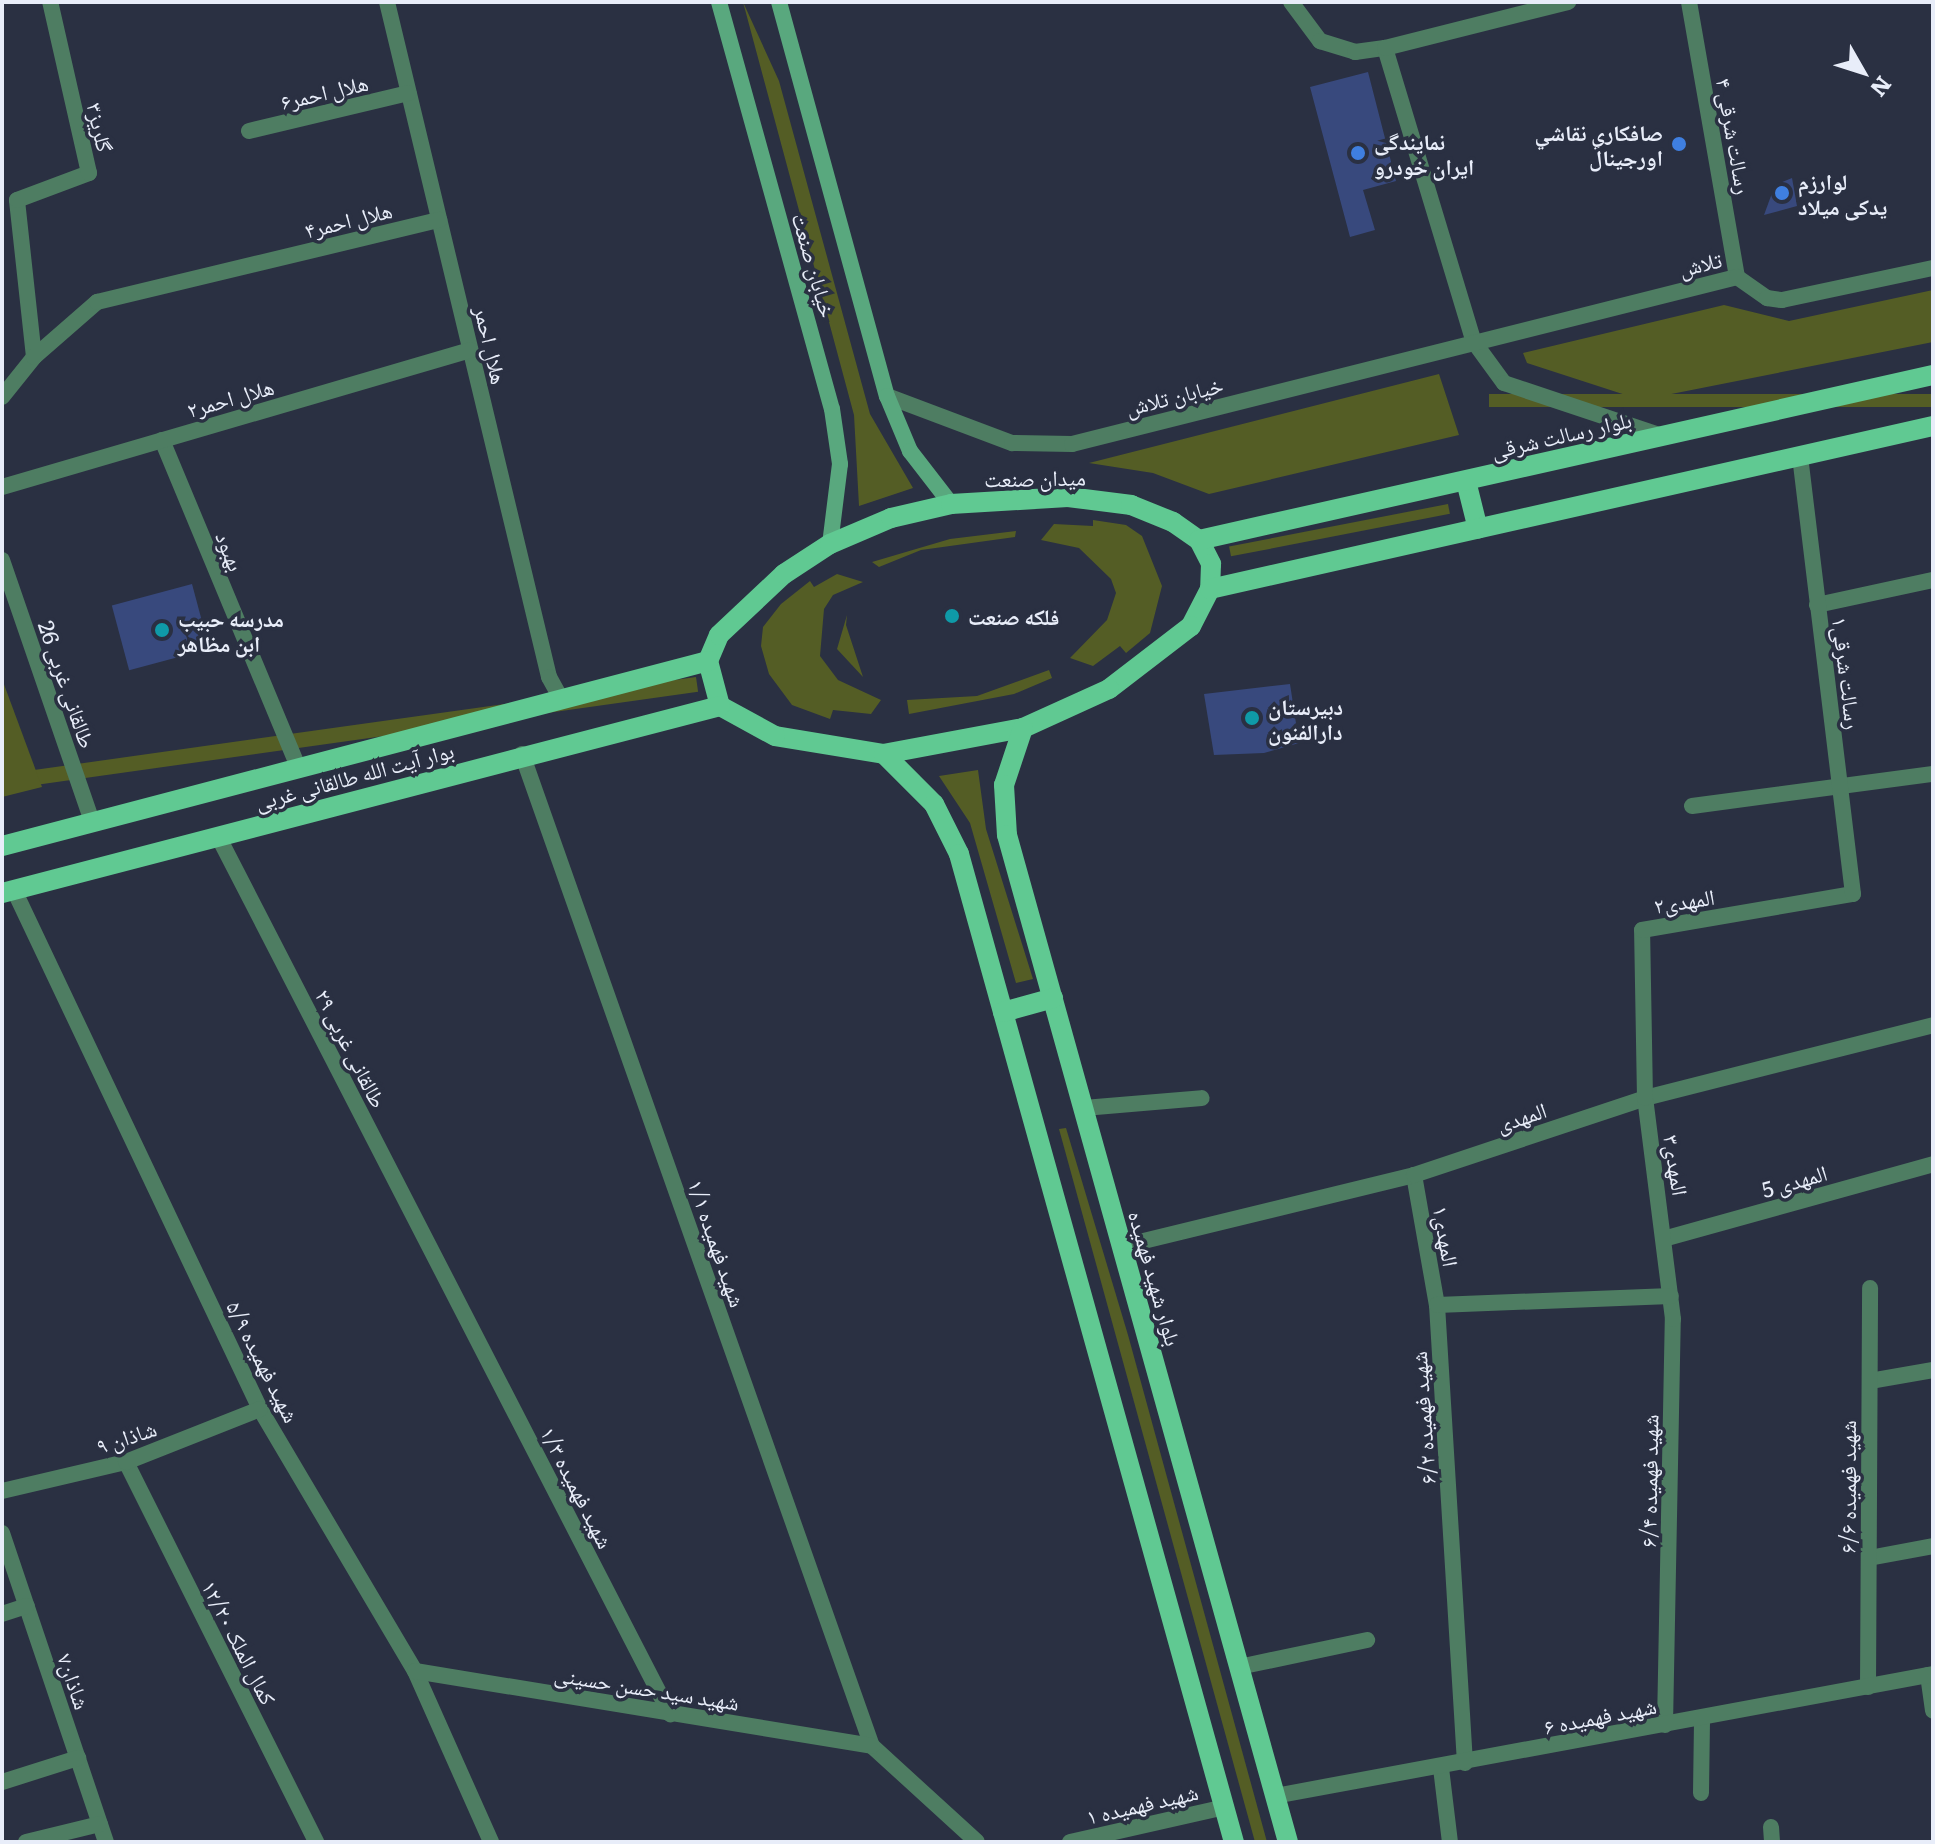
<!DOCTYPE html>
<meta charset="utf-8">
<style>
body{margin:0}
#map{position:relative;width:1935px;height:1844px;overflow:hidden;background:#2a3042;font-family:Literata,"Noto Naskh Arabic",serif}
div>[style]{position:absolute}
.green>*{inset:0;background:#545d25;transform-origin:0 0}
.building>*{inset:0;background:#38497d;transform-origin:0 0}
.minor>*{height:16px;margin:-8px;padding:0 8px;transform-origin:8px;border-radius:8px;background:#4e7d62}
.secondary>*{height:16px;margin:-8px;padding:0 8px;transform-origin:8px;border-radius:8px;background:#59a87e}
.primary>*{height:20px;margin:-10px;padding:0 10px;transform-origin:10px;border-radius:10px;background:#60c992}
.dots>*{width:22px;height:22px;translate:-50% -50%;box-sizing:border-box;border:4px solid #2a3042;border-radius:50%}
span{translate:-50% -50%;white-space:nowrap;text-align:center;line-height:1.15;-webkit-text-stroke:7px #2a3042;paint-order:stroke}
.street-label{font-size:22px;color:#e8edf9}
.poi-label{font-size:22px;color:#e8edf9;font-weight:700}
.right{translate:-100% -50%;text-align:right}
.left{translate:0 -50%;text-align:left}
.frame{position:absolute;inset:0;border:4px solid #e8edf9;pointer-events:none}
.north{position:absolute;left:1823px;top:32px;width:80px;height:80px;-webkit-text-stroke:6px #2a3042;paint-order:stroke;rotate:129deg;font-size:22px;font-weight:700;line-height:32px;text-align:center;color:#e8edf9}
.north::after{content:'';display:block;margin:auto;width:28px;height:36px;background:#e8edf9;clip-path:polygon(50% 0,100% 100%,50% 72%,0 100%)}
</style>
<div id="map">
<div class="green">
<div style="clip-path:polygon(743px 2px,779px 81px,870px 414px,913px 488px,859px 506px,854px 415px)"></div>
<div style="clip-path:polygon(1933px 290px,1933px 342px,1641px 400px,1527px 363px,1523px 353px,1724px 305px,1789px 321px)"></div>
<div style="clip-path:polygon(1439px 374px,1459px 435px,1209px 494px,1153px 473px,1089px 463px)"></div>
<div style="left:1933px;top:394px;width:13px;height:444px;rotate:90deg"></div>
<div style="left:1448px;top:504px;width:10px;height:223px;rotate:79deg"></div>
<div style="clip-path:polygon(1093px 520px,1126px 525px,1142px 536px,1162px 586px,1150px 633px,1126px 653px,1120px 646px,1093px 666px,1070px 658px,1107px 620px,1116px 593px,1111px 579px,1079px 548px,1041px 540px,1054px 524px,1093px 526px)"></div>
<div style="clip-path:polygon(1016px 531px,1015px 537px,921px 550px,879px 567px,872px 562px,950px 539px)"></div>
<div style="clip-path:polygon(837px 574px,863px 582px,833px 595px,824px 609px,820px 656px,838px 680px,881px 700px,871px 714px,833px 710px,830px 719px,792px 705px,769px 674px,761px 646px,763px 627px,781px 604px,810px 581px,814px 587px)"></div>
<div style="clip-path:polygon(847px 615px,846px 625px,863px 677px,837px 649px)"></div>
<div style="clip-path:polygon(1049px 670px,1052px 678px,1014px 694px,909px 714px,907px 700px,977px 696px)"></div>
<div style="left:696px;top:677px;width:15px;height:718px;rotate:82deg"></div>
<div style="clip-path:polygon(2px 679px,42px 787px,2px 797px)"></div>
<div style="clip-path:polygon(978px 770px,986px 829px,1033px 979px,1016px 983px,970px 823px,939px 776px)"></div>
<div style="clip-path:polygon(1066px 1128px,1128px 1335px,1267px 1842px,1255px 1842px,1059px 1129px)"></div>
</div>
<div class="building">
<div style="clip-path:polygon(1368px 72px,1396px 181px,1363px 190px,1375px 230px,1350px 237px,1310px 87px)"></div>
<div style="clip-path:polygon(1792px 178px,1797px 206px,1764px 215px,1775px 185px)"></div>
<div style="left:192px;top:584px;width:67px;height:83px;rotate:75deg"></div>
<div style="clip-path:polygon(1290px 684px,1299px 743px,1264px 753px,1214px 755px,1204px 694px)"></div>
</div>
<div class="minor">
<div style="left:387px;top:2px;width:694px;rotate:76.5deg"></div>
<div style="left:549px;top:677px;width:23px;rotate:61deg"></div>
<div style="left:1291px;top:2px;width:49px;rotate:53.4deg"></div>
<div style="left:1320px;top:41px;width:37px;rotate:17deg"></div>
<div style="left:1355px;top:52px;width:30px;rotate:-8deg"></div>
<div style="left:1385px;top:48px;width:307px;rotate:73.2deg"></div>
<div style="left:1474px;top:342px;width:51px;rotate:53.8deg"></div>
<div style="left:1504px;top:383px;width:167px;rotate:18.5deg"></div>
<div style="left:1689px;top:2px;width:279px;rotate:80.1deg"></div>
<div style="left:1385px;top:48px;width:189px;rotate:-14.1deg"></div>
<div style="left:249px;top:131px;width:164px;rotate:-13.4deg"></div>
<div style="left:34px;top:357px;width:158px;rotate:-96.2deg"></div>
<div style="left:17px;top:200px;width:77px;rotate:-20.6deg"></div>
<div style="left:89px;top:173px;width:175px;rotate:-102.8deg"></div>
<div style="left:887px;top:396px;width:134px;rotate:20.6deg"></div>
<div style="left:1012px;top:443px;width:60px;rotate:1deg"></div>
<div style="left:1072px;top:444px;width:686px;rotate:-14.1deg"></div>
<div style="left:1737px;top:277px;width:37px;rotate:35deg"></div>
<div style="left:1767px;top:298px;width:15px;rotate:8deg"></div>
<div style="left:1782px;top:300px;width:154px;rotate:-12deg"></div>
<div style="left:2px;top:397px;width:51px;rotate:-51.3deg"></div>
<div style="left:34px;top:357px;width:84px;rotate:-41.1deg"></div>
<div style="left:97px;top:302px;width:352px;rotate:-13.5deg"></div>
<div style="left:162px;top:440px;width:354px;rotate:67.4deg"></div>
<div style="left:2px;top:487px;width:488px;rotate:-16.3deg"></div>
<div style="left:2px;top:560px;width:277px;rotate:71deg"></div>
<div style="left:1817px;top:605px;width:119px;rotate:-12.2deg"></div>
<div style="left:522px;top:754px;width:1052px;rotate:70.57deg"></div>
<div style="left:872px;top:1746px;width:142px;rotate:42.4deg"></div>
<div style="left:1692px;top:806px;width:243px;rotate:-7.6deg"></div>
<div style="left:218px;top:836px;width:988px;rotate:62.76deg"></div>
<div style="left:14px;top:890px;width:574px;rotate:64.64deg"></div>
<div style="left:260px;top:1409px;width:304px;rotate:59.4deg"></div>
<div style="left:415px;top:1671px;width:187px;rotate:66deg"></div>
<div style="left:1084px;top:1108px;width:118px;rotate:-4.8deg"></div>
<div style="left:1414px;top:1175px;width:132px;rotate:80deg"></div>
<div style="left:1667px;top:1238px;width:276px;rotate:-15.5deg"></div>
<div style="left:1123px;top:1246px;width:300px;rotate:-13.7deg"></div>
<div style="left:1414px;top:1175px;width:243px;rotate:-18.4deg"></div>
<div style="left:1645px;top:1098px;width:297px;rotate:-14.2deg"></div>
<div style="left:1870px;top:1381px;width:64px;rotate:-9.9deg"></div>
<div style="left:126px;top:1462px;width:425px;rotate:63.4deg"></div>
<div style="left:2px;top:1491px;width:127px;rotate:-13.2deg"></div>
<div style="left:126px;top:1462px;width:144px;rotate:-21.6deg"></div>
<div style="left:2px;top:1533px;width:326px;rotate:71.4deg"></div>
<div style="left:1869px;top:1558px;width:65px;rotate:-10.6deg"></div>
<div style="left:2px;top:1614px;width:26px;rotate:-18deg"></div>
<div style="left:1239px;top:1667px;width:131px;rotate:-11.9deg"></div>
<div style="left:415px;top:1671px;width:463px;rotate:9.3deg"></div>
<div style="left:1928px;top:1675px;width:36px;rotate:82deg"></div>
<div style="left:1868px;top:1687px;width:399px;rotate:-89.7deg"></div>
<div style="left:1665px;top:1725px;width:406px;rotate:-88.9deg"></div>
<div style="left:1673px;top:1319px;width:223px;rotate:-97.2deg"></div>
<div style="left:1645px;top:1098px;width:168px;rotate:-91deg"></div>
<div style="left:1642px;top:930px;width:214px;rotate:-9.7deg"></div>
<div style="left:1853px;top:894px;width:440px;rotate:-96.9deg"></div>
<div style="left:1465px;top:1763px;width:459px;rotate:-93.5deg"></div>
<div style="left:1437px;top:1305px;width:234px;rotate:-2.2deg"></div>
<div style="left:1441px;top:1768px;width:75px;rotate:83.1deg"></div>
<div style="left:2px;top:1782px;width:80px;rotate:-17.5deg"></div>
<div style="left:1701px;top:1793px;width:75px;rotate:-89.2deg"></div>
<div style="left:1275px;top:1796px;width:669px;rotate:-10.5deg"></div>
<div style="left:1771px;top:1827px;width:15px;rotate:86deg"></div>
<div style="left:26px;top:1842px;width:76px;rotate:-13.7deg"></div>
<div style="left:1070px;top:1842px;width:159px;rotate:-12.7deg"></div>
</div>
<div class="secondary">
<div style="left:719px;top:2px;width:422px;rotate:74.5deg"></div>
<div style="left:832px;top:409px;width:56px;rotate:81.7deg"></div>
<div style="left:840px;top:464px;width:81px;rotate:97.1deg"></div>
<div style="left:779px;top:2px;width:409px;rotate:74.7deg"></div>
<div style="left:887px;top:396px;width:60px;rotate:67.3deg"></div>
<div style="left:910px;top:451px;width:67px;rotate:52.3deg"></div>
</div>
<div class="primary">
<div style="left:1466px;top:481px;width:49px;rotate:76deg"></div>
<div style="left:1068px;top:497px;width:64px;rotate:7.2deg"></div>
<div style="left:1131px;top:505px;width:45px;rotate:22deg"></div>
<div style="left:1173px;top:522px;width:32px;rotate:35deg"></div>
<div style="left:1199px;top:540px;width:27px;rotate:63deg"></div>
<div style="left:1211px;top:564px;width:25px;rotate:92deg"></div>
<div style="left:1210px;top:589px;width:42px;rotate:117.2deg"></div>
<div style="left:1191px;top:626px;width:103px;rotate:142.5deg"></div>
<div style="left:1109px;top:689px;width:94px;rotate:155.6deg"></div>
<div style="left:1023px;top:728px;width:141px;rotate:169.4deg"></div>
<div style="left:884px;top:754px;width:110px;rotate:-170.6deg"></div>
<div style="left:775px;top:736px;width:63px;rotate:-151.4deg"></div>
<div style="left:720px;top:706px;width:47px;rotate:-104.9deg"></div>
<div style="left:708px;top:661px;width:28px;rotate:-67deg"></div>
<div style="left:719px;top:635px;width:89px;rotate:-43.2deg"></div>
<div style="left:784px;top:574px;width:55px;rotate:-33.1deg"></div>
<div style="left:830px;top:544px;width:66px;rotate:-23.1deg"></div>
<div style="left:891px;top:518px;width:62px;rotate:-13.1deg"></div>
<div style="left:951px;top:504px;width:117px;rotate:-3.4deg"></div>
<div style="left:1199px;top:540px;width:752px;rotate:-12.67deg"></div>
<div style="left:1210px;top:589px;width:741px;rotate:-12.7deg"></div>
<div style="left:1023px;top:728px;width:60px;rotate:108.4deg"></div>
<div style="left:1004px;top:785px;width:50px;rotate:86.6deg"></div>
<div style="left:1007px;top:835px;width:1045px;rotate:74.41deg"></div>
<div style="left:884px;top:754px;width:71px;rotate:45deg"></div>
<div style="left:934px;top:804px;width:56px;rotate:63.4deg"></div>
<div style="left:959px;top:854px;width:1026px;rotate:74.45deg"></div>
<div style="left:2px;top:846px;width:730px;rotate:-14.68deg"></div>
<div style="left:2px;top:893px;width:742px;rotate:-14.6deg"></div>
<div style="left:1003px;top:1012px;width:52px;rotate:-15.6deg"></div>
</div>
<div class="dots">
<div style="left:1679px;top:144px;background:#3f7fe0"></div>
<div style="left:1358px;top:153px;background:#3f7fe0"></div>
<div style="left:1782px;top:193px;background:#3f7fe0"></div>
<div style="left:952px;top:616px;background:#0f9aa8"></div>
<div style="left:162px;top:630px;background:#0f9aa8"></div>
<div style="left:1252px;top:718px;background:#0f9aa8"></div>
</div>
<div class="street-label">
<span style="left:324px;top:91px;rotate:-13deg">هلال احمر۶</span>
<span style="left:101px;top:127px;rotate:77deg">گلریز۳</span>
<span style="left:1735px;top:136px;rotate:80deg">رسالت شرقی ۴</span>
<span style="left:348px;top:219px;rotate:-14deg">هلال احمر۴</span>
<span style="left:1700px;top:263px;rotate:-14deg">تلاش</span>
<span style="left:815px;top:265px;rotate:74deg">خیابان صنعت</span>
<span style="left:492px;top:345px;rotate:77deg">هلال احمر</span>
<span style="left:1174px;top:395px;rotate:-14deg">خیابان تلاش</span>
<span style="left:230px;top:397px;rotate:-16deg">هلال احمر۲</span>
<span style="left:1561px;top:434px;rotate:-13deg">بلوار رسالت شرقی</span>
<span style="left:1035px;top:477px;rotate:-1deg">میدان صنعت</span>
<span style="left:231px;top:551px;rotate:68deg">بهبود</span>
<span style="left:1848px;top:673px;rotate:83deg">رسالت شرقی۱</span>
<span style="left:68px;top:684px;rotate:71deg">طالقانی غربی 26</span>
<span style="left:354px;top:775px;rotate:-15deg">بوار آیت الله طالقانی غربی</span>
<span style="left:1684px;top:900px;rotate:-9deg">المهدی۲</span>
<span style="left:352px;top:1048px;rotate:63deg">طالقانی غربی ۲۹</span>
<span style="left:1521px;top:1116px;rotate:-18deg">المهدی</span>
<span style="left:1677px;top:1165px;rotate:81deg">المهدی۳</span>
<span style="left:1794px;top:1180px;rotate:-16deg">المهدی 5</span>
<span style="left:1447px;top:1236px;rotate:80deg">المهدی۱</span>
<span style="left:718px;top:1243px;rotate:71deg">شهید فهمیده ۱/۱</span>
<span style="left:1156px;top:1278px;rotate:74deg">بلوار شهید فهمیده</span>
<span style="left:264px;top:1361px;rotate:63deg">شهید فهمیده ۵/۹</span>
<span style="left:1422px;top:1418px;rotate:-94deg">شهید فهمیده ۶/۲</span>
<span style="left:126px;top:1436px;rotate:-18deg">شاذان ۹</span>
<span style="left:1648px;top:1481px;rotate:-89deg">شهید فهمیده ۶/۴</span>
<span style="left:578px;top:1487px;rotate:63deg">شهید فهمیده ۱/۳</span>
<span style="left:1847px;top:1487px;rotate:-90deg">شهید فهمیده ۶/۶</span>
<span style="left:240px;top:1642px;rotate:63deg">کمال الملک ۱۲/۲۰</span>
<span style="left:75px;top:1681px;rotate:71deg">شاذان۷</span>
<span style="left:647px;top:1687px;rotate:9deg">شهید سید حسن حسینی</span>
<span style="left:1600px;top:1715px;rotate:-11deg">شهید فهمیده ۶</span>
<span style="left:1142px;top:1803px;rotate:-13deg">شهید فهمیده ۱</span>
</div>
<div class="poi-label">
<span class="right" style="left:1663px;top:144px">صافكاري نقاشي<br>اورجينال</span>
<span class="left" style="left:1374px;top:153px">نمایندگی<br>ایران خودرو</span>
<span class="left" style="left:1798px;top:193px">لوارزم<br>یدکی میلاد</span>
<span class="left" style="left:968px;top:616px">فلکه صنعت</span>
<span class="left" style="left:178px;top:630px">مدرسه حبیب<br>ابن مظاهر</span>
<span class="left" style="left:1268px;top:718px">دبیرستان<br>دارالفنون</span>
</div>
<div class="frame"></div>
<div class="north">N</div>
</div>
